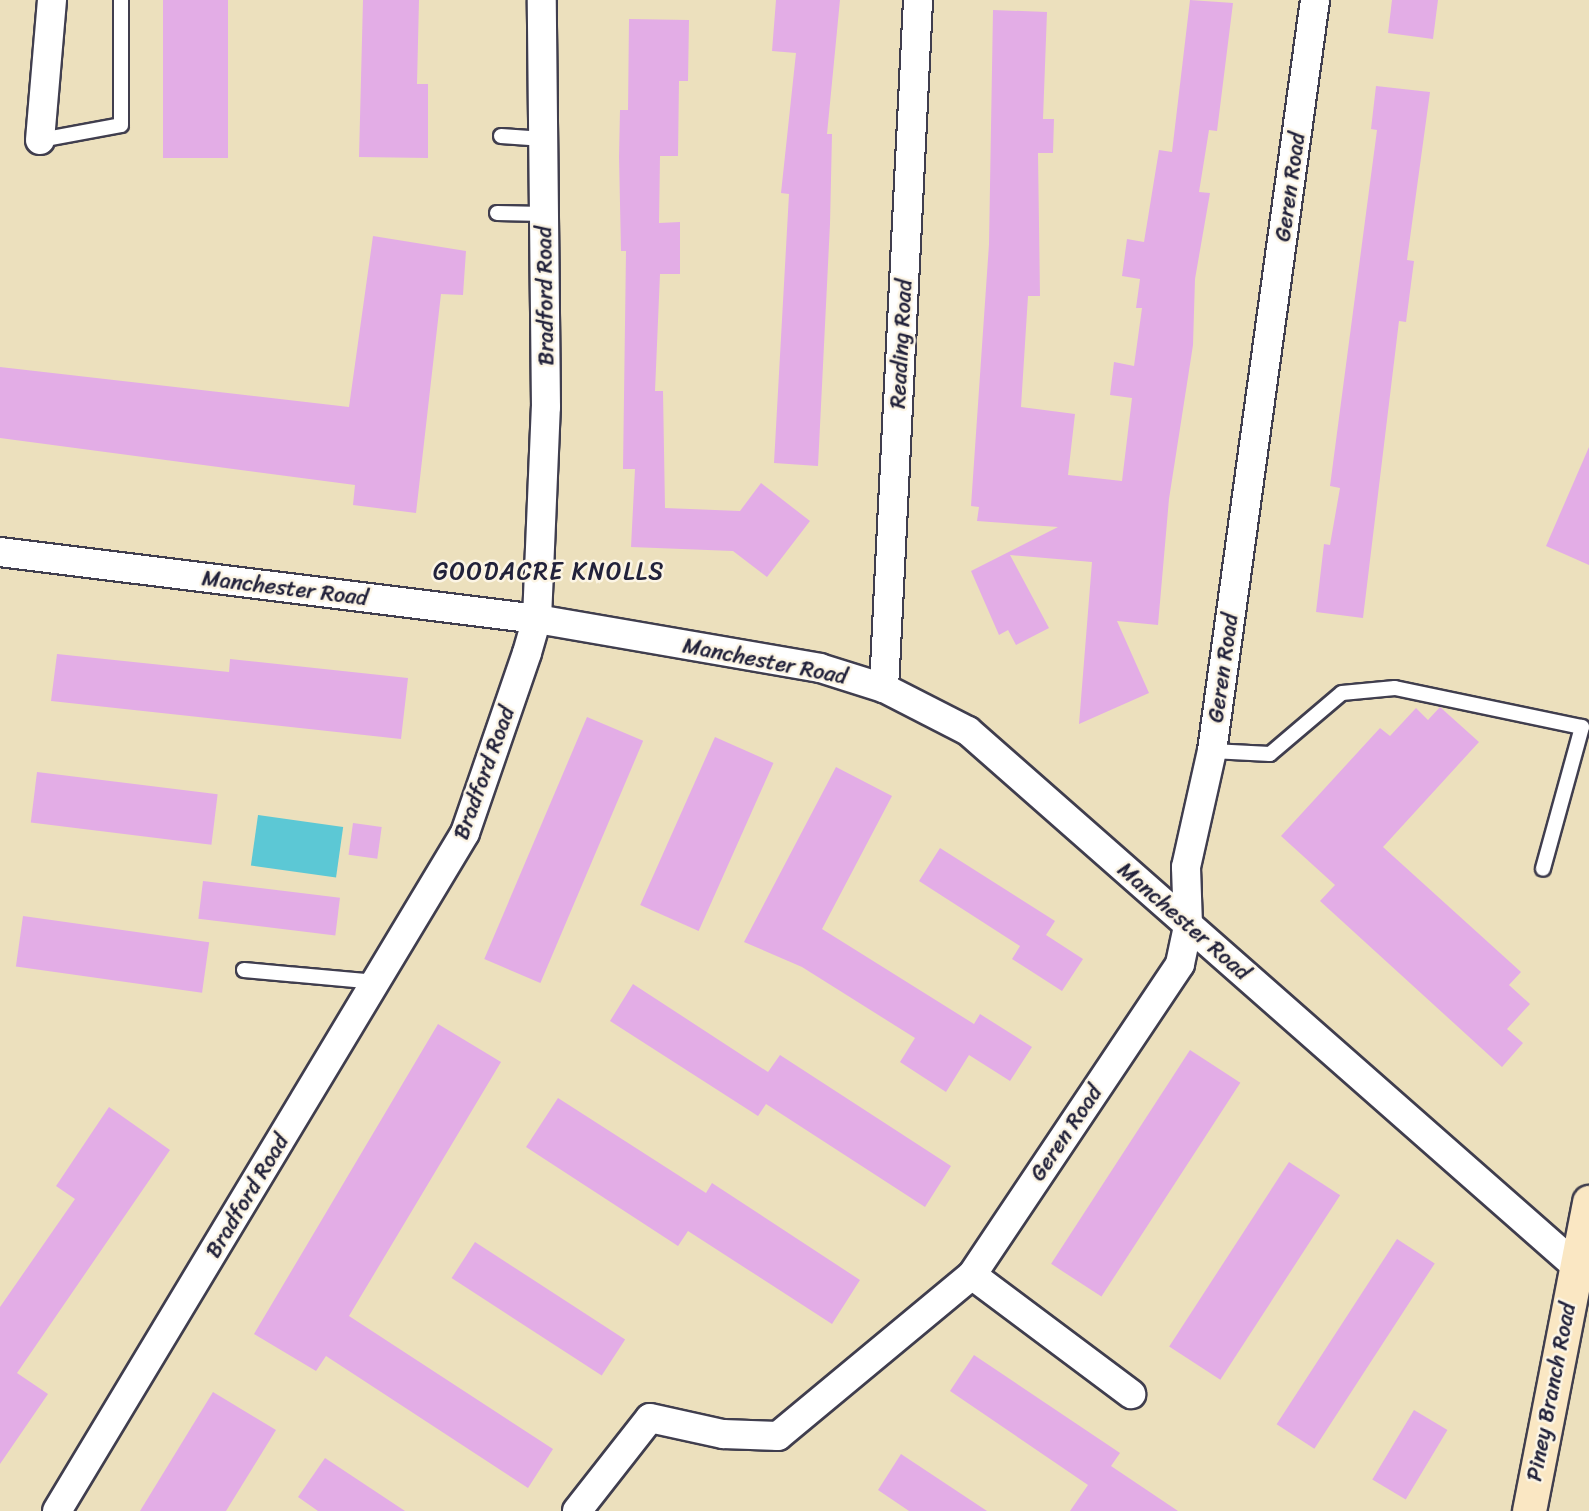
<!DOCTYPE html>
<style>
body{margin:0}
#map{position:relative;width:1589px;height:1511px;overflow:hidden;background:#ece0bd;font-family:Sriracha,sans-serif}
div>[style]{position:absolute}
.water>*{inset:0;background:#5cc8d5;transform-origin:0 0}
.building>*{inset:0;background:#e3ade6;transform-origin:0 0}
.roads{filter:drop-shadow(2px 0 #403e4e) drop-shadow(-2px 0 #403e4e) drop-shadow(0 2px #403e4e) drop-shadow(0 -2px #403e4e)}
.service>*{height:14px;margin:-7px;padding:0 7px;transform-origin:7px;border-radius:7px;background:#fff}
.minor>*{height:28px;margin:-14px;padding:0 14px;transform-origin:14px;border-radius:14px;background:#fff}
.secondary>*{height:33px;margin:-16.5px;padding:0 16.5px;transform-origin:16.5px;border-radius:16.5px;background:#fae7c3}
span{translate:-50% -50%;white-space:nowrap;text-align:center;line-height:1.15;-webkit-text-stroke:5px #fcf5e5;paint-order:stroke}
.street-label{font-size:22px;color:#22223b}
.neighbourhood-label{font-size:24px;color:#22223b;letter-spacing:1.5px}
</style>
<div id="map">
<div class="water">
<div style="left:258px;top:815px;width:86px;height:51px;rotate:8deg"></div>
</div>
<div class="building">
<div style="left:163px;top:0;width:65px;height:158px"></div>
<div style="clip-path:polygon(363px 0,419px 0,417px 84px,428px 84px,428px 158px,359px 157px)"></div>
<div style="clip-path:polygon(776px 0,840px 0,827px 134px,832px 134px,830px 224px,818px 466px,774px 463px,789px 194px,781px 193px,796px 53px,772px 51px)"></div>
<div style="clip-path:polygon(1190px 0,1233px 3px,1217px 131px,1209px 130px,1199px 192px,1210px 193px,1195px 279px,1193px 345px,1169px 499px,1158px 625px,1117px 621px,1149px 693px,1079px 724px,1092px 562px,1010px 555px,1049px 628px,1016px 645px,1008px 630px,999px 635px,971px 571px,1058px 527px,977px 521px,979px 507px,971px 506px,989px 244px,993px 10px,1047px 12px,1043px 119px,1054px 119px,1053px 153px,1038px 153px,1040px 296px,1028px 296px,1021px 407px,1075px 414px,1068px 475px,1122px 481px,1132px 398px,1110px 395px,1114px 362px,1134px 366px,1142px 308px,1136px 308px,1140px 279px,1122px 276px,1127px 239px,1144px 242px,1159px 150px,1172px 152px)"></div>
<div style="clip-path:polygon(1392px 0,1438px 0,1433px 39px,1388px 33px)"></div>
<div style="clip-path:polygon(629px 19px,689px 20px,688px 81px,679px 81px,678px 156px,660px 156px,659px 223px,680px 222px,680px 274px,660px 274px,655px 391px,663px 391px,665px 508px,740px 511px,761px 483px,810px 521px,767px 577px,733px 551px,631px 547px,635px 469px,623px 469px,626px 251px,621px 251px,619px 157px,620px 110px,628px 110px)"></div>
<div style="clip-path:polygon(1376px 86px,1430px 92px,1407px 260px,1414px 261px,1406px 322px,1399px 321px,1363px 618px,1316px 612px,1324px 544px,1330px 545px,1340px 488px,1330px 486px,1377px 130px,1371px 129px)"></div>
<div style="clip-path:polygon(373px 236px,466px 251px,463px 295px,441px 294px,416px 513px,353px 505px,355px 485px,0 438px,0 367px,349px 407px)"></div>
<div style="clip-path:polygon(1589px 447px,1589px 565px,1546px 546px)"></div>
<div style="clip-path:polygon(57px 654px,229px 672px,230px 659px,408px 678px,401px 739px,51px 701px)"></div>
<div style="clip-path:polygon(1440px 707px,1479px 742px,1383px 847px,1521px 972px,1509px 985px,1530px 1004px,1507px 1029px,1523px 1043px,1502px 1067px,1320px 901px,1335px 885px,1281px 836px,1380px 728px,1390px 736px,1416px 708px,1428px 720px)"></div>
<div style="left:587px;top:717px;width:61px;height:263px;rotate:23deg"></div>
<div style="left:715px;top:737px;width:64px;height:184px;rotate:24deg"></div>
<div style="clip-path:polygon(836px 767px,892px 796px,822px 929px,974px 1024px,980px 1014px,1032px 1047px,1010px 1081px,969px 1055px,946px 1092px,900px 1062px,915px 1038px,802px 967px,744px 942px)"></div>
<div style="left:37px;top:772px;width:182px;height:51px;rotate:7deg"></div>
<div style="left:353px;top:823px;width:29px;height:32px;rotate:8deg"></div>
<div style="clip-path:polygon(940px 848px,1055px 921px,1046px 935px,1083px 959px,1062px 991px,1012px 959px,1020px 946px,919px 881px)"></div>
<div style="left:203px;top:881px;width:138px;height:38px;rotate:7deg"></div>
<div style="left:23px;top:916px;width:188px;height:51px;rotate:8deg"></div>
<div style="clip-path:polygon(633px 984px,768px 1072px,780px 1055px,951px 1166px,925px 1207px,766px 1104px,758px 1116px,610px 1021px)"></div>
<div style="clip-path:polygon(438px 1024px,501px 1062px,349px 1316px,553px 1449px,528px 1488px,326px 1356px,316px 1371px,254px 1334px)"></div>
<div style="left:1190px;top:1050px;width:60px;height:255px;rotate:33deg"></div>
<div style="clip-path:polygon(558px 1098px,706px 1193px,712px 1183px,860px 1280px,832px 1324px,688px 1231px,678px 1246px,526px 1147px)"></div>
<div style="clip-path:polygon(109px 1107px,170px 1150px,17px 1373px,48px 1394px,0 1464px,0 1307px,75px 1199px,56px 1186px)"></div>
<div style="left:1289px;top:1162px;width:61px;height:220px;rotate:33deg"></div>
<div style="left:1397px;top:1239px;width:45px;height:221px;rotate:33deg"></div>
<div style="left:475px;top:1242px;width:179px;height:43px;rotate:33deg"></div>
<div style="clip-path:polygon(974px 1355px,1120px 1453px,1111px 1466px,1178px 1511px,1070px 1511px,1088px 1485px,950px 1391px)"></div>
<div style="clip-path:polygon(213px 1392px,276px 1430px,226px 1511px,140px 1511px)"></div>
<div style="left:1414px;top:1410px;width:39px;height:81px;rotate:31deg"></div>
<div style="clip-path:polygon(901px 1454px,987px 1511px,909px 1511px,878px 1490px)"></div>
<div style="clip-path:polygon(325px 1458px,405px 1511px,318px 1511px,298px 1497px)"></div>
</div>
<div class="roads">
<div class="service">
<div style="left:501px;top:136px;width:43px;rotate:4deg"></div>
<div style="left:40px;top:140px;width:82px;rotate:-10.5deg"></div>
<div style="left:121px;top:125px;width:125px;rotate:-90deg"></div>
<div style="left:497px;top:213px;width:47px;rotate:1.2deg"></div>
<div style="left:1212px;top:751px;width:58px;rotate:3deg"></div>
<div style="left:1270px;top:754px;width:94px;rotate:-40.3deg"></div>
<div style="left:1342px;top:693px;width:53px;rotate:-5.4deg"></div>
<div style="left:1395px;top:688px;width:191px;rotate:11.8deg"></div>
<div style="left:1582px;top:727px;width:147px;rotate:105.4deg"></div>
<div style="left:244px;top:970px;width:133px;rotate:5.2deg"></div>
</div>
<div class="minor">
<div style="left:40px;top:140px;width:141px;rotate:-85.1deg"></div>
<div style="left:0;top:552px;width:541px;rotate:7.11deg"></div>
<div style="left:537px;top:619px;width:287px;rotate:9.8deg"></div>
<div style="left:820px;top:668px;width:67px;rotate:17.4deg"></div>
<div style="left:884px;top:688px;width:94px;rotate:27.1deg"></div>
<div style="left:968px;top:731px;width:808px;rotate:41.34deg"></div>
<div style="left:884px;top:688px;width:689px;rotate:-87.17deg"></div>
<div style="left:972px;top:1275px;width:374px;rotate:-56.2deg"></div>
<div style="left:1180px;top:964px;width:40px;rotate:-78deg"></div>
<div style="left:1188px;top:925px;width:58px;rotate:-92deg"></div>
<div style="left:1186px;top:867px;width:119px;rotate:-77.4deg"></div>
<div style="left:1212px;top:751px;width:758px;rotate:-82.19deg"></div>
<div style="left:57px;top:1511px;width:791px;rotate:-58.96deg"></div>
<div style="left:465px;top:833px;width:190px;rotate:-71deg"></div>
<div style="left:527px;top:653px;width:35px;rotate:-74deg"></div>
<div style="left:537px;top:619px;width:212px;rotate:-87.6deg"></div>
<div style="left:546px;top:407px;width:407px;rotate:-90.6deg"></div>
<div style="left:577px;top:1511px;width:118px;rotate:-51.9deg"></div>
<div style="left:650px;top:1418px;width:75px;rotate:12.4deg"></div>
<div style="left:723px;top:1434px;width:55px;rotate:2.1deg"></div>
<div style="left:778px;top:1436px;width:252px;rotate:-39.7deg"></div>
<div style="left:972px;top:1275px;width:199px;rotate:36.8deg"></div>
</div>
<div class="secondary">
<div style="left:1529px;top:1511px;width:315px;rotate:-79deg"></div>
</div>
</div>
<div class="street-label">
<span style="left:1290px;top:187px;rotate:-82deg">Geren Road</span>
<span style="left:545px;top:296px;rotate:-91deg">Bradford Road</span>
<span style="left:901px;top:344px;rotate:-87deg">Reading Road</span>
<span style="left:285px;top:588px;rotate:7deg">Manchester Road</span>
<span style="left:765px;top:661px;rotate:11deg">Manchester Road</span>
<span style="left:1223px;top:668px;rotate:-82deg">Geren Road</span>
<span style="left:484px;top:773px;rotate:-70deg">Bradford Road</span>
<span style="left:1184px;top:921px;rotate:41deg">Manchester Road</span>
<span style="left:1066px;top:1133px;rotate:-56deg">Geren Road</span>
<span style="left:247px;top:1196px;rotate:-59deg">Bradford Road</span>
<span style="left:1551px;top:1392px;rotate:-79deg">Piney Branch Road</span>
</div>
<div class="neighbourhood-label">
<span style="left:549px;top:572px">GOODACRE KNOLLS</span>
</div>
</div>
